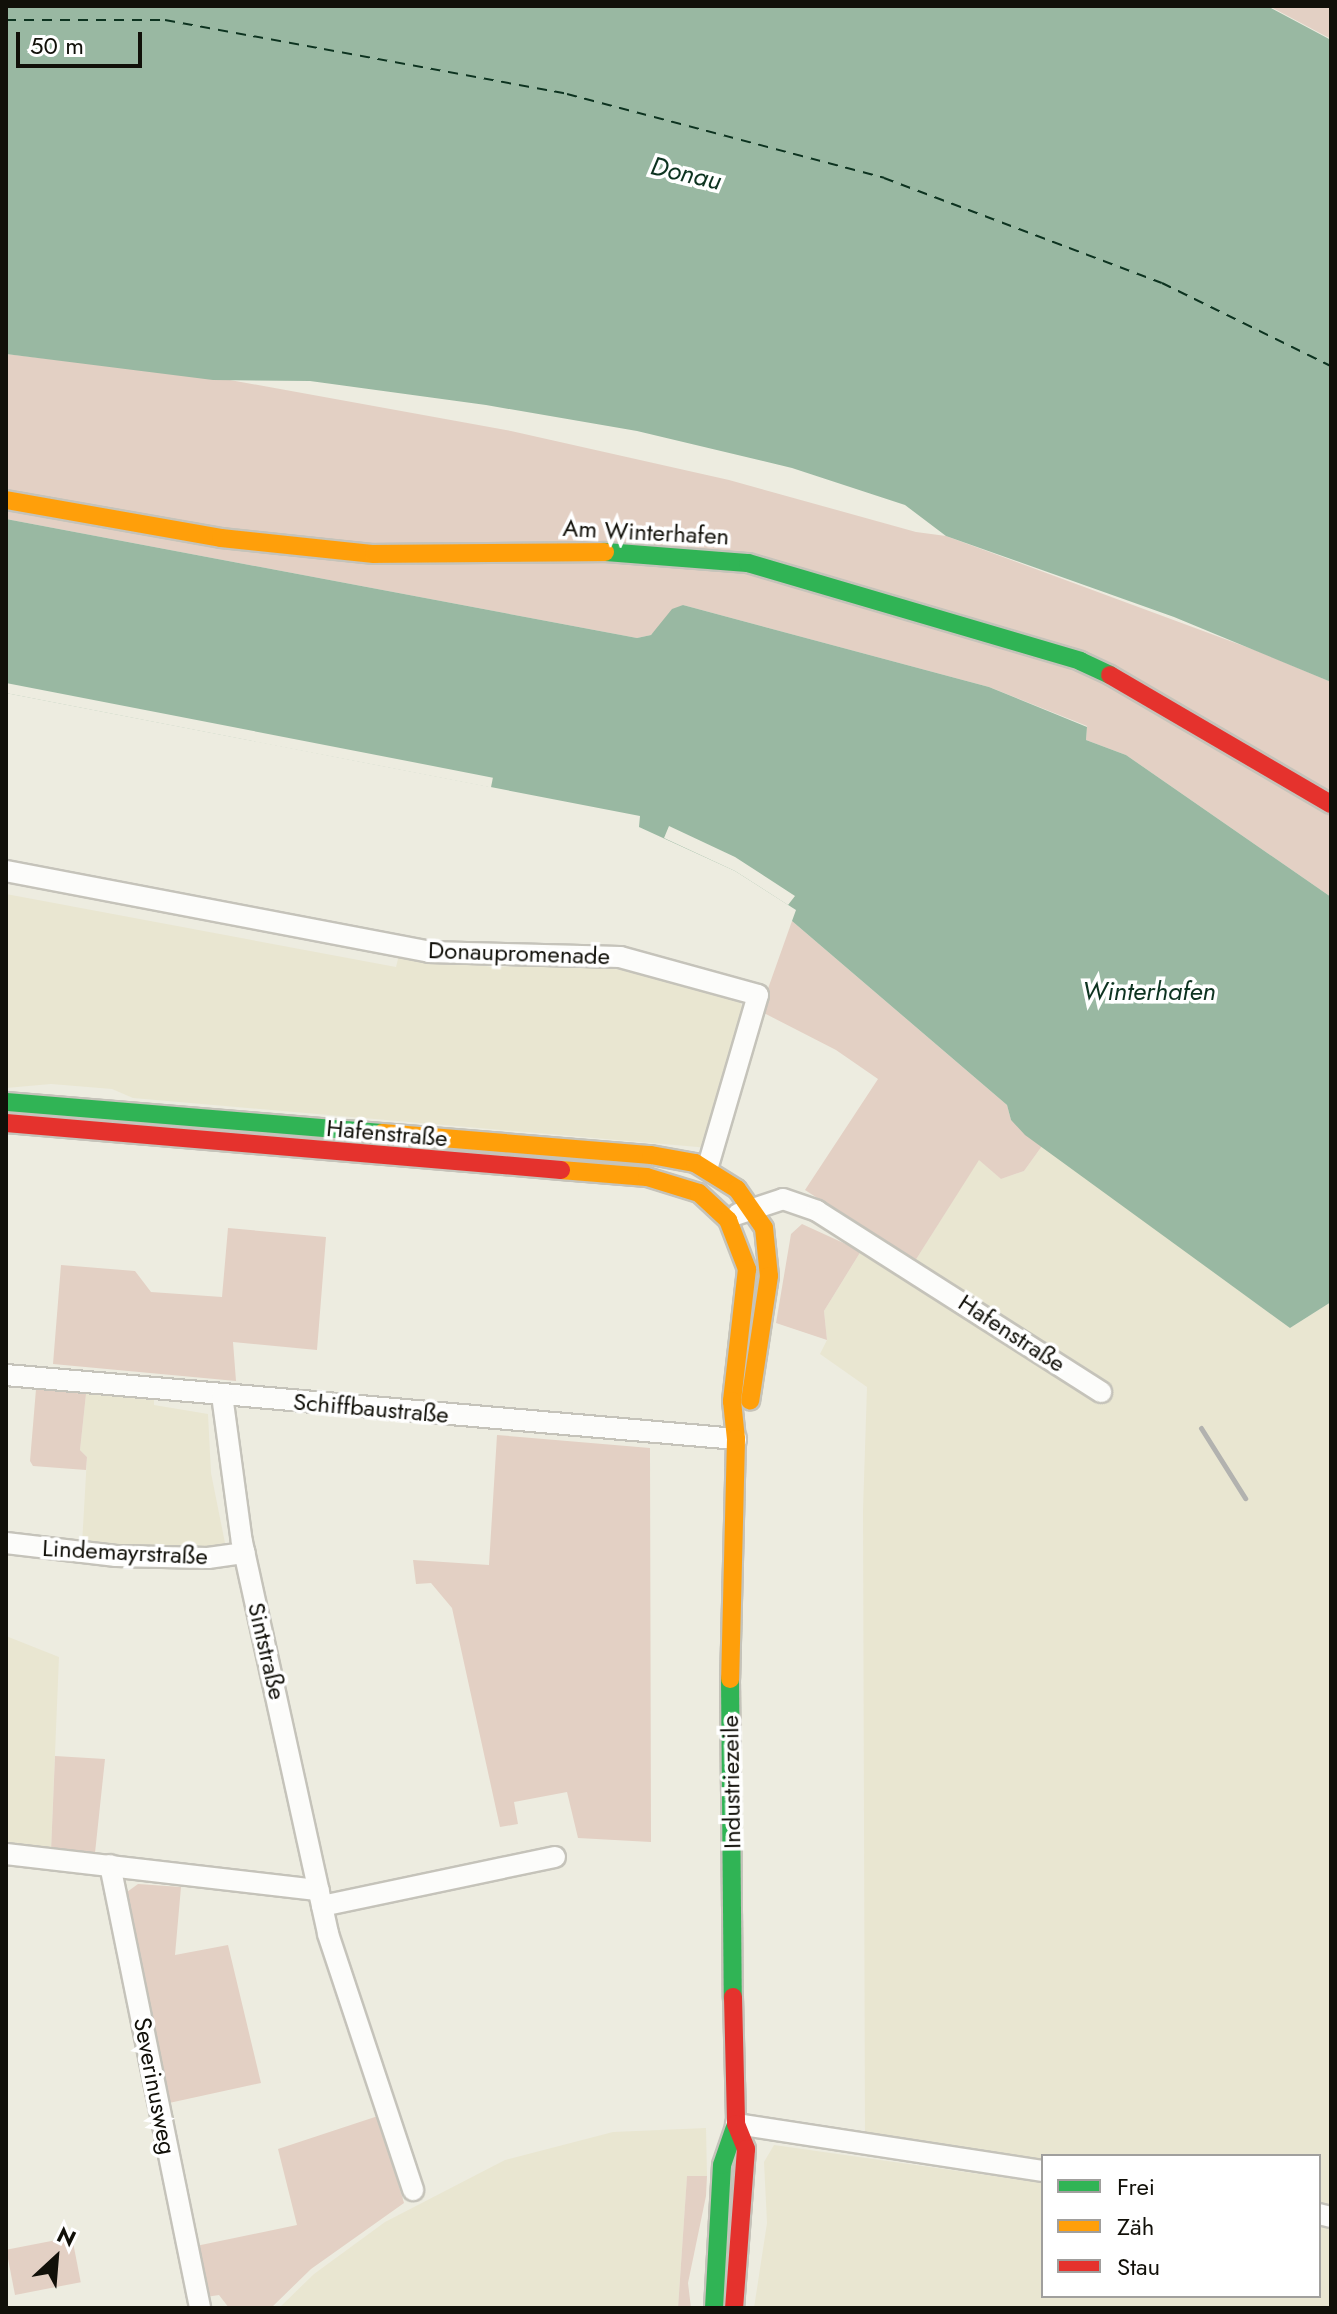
<!DOCTYPE html>
<meta charset="utf-8">
<style>
body{margin:0}
#map{position:relative;width:1337px;height:2314px;overflow:hidden;background:#edece0;font-family:Jost,sans-serif}
div>[style]{position:absolute}
.built>*{inset:0;background:#e9e6d1}
.green>*{inset:0;background:#e3d0c4;transform-origin:0 0}
.water>*{inset:0;background:#99b8a2}
.pier>*{inset:0;background:#edece0;transform-origin:0 0}
.ferry>*{height:2px;margin-top:-1px;transform-origin:0;background:repeating-linear-gradient(90deg,#0d3320 0 10px,transparent 0 18px)}
.roads{filter:drop-shadow(2px 0 #c5c3ba) drop-shadow(-2px 0 #c5c3ba) drop-shadow(0 2px #c5c3ba) drop-shadow(0 -2px #c5c3ba)}
.street>*{height:20px;margin:-10px;padding:0 10px;transform-origin:10px;border-radius:10px;background:#fcfcfa}
.fast>*{height:18px;margin:-9px;padding:0 9px;transform-origin:9px;border-radius:9px;background:#30b455}
.slow>*{height:18px;margin:-9px;padding:0 9px;transform-origin:9px;border-radius:9px;background:#ff9f0a}
.jam>*{height:18px;margin:-9px;padding:0 9px;transform-origin:9px;border-radius:9px;background:#e5322d}
.rail>*{height:5px;margin:-2.5px;padding:0 2.5px;transform-origin:2.5px;border-radius:2.5px;background:#b2b2af}
span{translate:-50% -50%;white-space:nowrap;text-align:center;line-height:1.15;-webkit-text-stroke:7px #fff;paint-order:stroke}
.street-label{font-size:24px;color:#111009}
.water-label{font-size:26px;color:#0d3320;font-style:italic}
.frame{position:absolute;inset:0;border:8px solid #111009;pointer-events:none}
.legend{position:absolute;left:1041px;top:2154px;width:280px;height:144px;box-sizing:border-box;background:#fff;border:2px solid #a09f9d;margin:0;padding:10px 14px;list-style:none;font-size:24px;color:#111009}
.legend li{display:flex;align-items:center;gap:16px;height:40px}
.legend b{width:40px;border:2px solid #a09f9d}
.north{position:absolute;left:16px;top:2218px;width:80px;height:80px;-webkit-text-stroke:6px #fff;paint-order:stroke;rotate:26deg;font-size:22px;font-weight:700;line-height:32px;text-align:center;color:#111009}
.north::after{content:'';display:block;margin:auto;width:28px;height:36px;background:#111009;clip-path:polygon(50% 0,100% 100%,50% 72%,0 100%)}
.scale{position:absolute;left:16px;top:32px;width:126px;height:36px;box-sizing:border-box;border:4px solid #111009;border-top:0;padding-left:10px;font-size:24px;line-height:28px;white-space:nowrap;color:#111009;-webkit-text-stroke:6px #fff;paint-order:stroke}
</style>
<div id="map">
<div class="built">
<div style="clip-path:polygon(6px 894px,396px 967px,399px 955px,493px 967px,580px 964px,663px 976px,738px 999px,744px 1009px,709px 1148px,133px 1098px,112px 1089px,51px 1084px,6px 1088px)"></div>
<div style="clip-path:polygon(1042px 1146px,1290px 1328px,1331px 1302px,1331px 2206px,1319px 2204px,1319px 2156px,1043px 2156px,1043px 2166px,865px 2138px,863px 1510px,867px 1387px,820px 1354px,827px 1340px,824px 1311px,861px 1251px,1098px 1404px,1109px 1386px,915px 1261px,979px 1159px,1001px 1179px,1024px 1171px)"></div>
<div style="clip-path:polygon(86px 1394px,154px 1400px,154px 1405px,208px 1414px,211px 1473px,225px 1543px,206px 1549px,82px 1544px,87px 1457px,80px 1450px)"></div>
<div style="clip-path:polygon(6px 1636px,59px 1657px,51px 1851px,6px 1846px)"></div>
<div style="clip-path:polygon(706px 2128px,707px 2176px,687px 2177px,678px 2308px,279px 2308px,314px 2274px,385px 2222px,505px 2160px,613px 2132px)"></div>
<div style="clip-path:polygon(774px 2145px,1043px 2183px,1043px 2296px,1319px 2296px,1319px 2226px,1331px 2228px,1331px 2308px,754px 2308px,767px 2223px,764px 2162px)"></div>
</div>
<div class="green">
<div style="clip-path:polygon(1269px 6px,1331px 6px,1331px 39px)"></div>
<div style="clip-path:polygon(6px 354px,219px 378px,511px 431px,729px 480px,916px 532px,946px 536px,1260px 652px,1331px 682px,1331px 897px,1126px 755px,1086px 740px,1087px 726px,989px 687px,683px 605px,651px 635px,637px 638px,6px 519px)"></div>
<div style="clip-path:polygon(792px 921px,1007px 1105px,1011px 1120px,1042px 1146px,1024px 1171px,1001px 1179px,979px 1160px,915px 1261px,805px 1190px,878px 1079px,836px 1050px,760px 1011px)"></div>
<div style="clip-path:polygon(802px 1224px,861px 1251px,824px 1311px,827px 1340px,776px 1323px,791px 1234px)"></div>
<div style="clip-path:polygon(228px 1228px,326px 1237px,317px 1350px,233px 1342px,236px 1381px,53px 1364px,61px 1265px,135px 1271px,151px 1292px,222px 1297px)"></div>
<div style="clip-path:polygon(36px 1389px,86px 1394px,80px 1450px,87px 1457px,86px 1470px,33px 1466px,30px 1461px)"></div>
<div style="clip-path:polygon(497px 1435px,650px 1448px,651px 1842px,578px 1838px,567px 1792px,514px 1802px,518px 1824px,500px 1827px,452px 1608px,431px 1583px,416px 1584px,413px 1560px,489px 1565px)"></div>
<div style="clip-path:polygon(55px 1756px,105px 1759px,95px 1853px,89px 1856px,51px 1851px)"></div>
<div style="clip-path:polygon(138px 1884px,181px 1887px,175px 1955px,228px 1945px,261px 2083px,169px 2103px,127px 1892px)"></div>
<div style="clip-path:polygon(378px 2116px,404px 2203px,311px 2269px,271px 2308px,229px 2308px,219px 2295px,206px 2297px,196px 2246px,297px 2225px,278px 2149px)"></div>
<div style="clip-path:polygon(687px 2176px,707px 2176px,706px 2196px,688px 2283px,691px 2308px,678px 2308px)"></div>
<div style="left:72px;top:2237px;width:46px;height:67px;rotate:79deg"></div>
</div>
<div class="water">
<div style="clip-path:polygon(6px 6px,1267px 6px,1331px 40px,1331px 682px,1174px 617px,946px 536px,905px 505px,792px 468px,637px 431px,486px 405px,310px 381px,213px 380px,6px 354px)"></div>
<div style="clip-path:polygon(6px 519px,637px 638px,651px 635px,672px 609px,683px 605px,989px 687px,1087px 727px,1086px 740px,1126px 755px,1331px 897px,1331px 1302px,1290px 1328px,1025px 1135px,1011px 1120px,1007px 1105px,792px 921px,796px 910px,735px 871px,639px 827px,640px 816px,6px 693px)"></div>
</div>
<div class="pier">
<div style="left:6px;top:683px;width:496px;height:10px;rotate:11deg"></div>
<div style="clip-path:polygon(669px 826px,735px 857px,795px 896px,788px 905px,735px 871px,664px 838px)"></div>
</div>
<div class="ferry">
<div style="left:6px;top:20px;width:159px"></div>
<div style="left:165px;top:20px;width:409px;rotate:10.4deg"></div>
<div style="left:567px;top:94px;width:328px;rotate:14.8deg"></div>
<div style="left:884px;top:178px;width:297px;rotate:20.7deg"></div>
<div style="left:1162px;top:283px;width:188px;rotate:26.2deg"></div>
</div>
<div class="roads">
<div class="street">
<div style="left:6px;top:871px;width:431px;rotate:10.8deg"></div>
<div style="left:429px;top:952px;width:191px;rotate:1.5deg"></div>
<div style="left:620px;top:957px;width:143px;rotate:15.4deg"></div>
<div style="left:758px;top:995px;width:181px;rotate:106.3deg"></div>
<div style="left:738px;top:1214px;width:47px;rotate:-18.4deg"></div>
<div style="left:783px;top:1199px;width:36px;rotate:19deg"></div>
<div style="left:817px;top:1211px;width:337px;rotate:32.5deg"></div>
<div style="left:6px;top:1375px;width:733px;rotate:5.01deg"></div>
<div style="left:222px;top:1395px;width:148px;rotate:82.3deg"></div>
<div style="left:242px;top:1542px;width:401px;rotate:77.6deg"></div>
<div style="left:328px;top:1934px;width:270px;rotate:71.6deg"></div>
<div style="left:6px;top:1543px;width:111px;rotate:6.7deg"></div>
<div style="left:116px;top:1556px;width:92px;rotate:1.2deg"></div>
<div style="left:208px;top:1558px;width:37px;rotate:-8deg"></div>
<div style="left:6px;top:1854px;width:315px;rotate:6.6deg"></div>
<div style="left:110px;top:1865px;width:452px;rotate:78.5deg"></div>
<div style="left:322px;top:1906px;width:238px;rotate:-11.9deg"></div>
<div style="left:736px;top:2124px;width:311px;rotate:8.7deg"></div>
<div style="left:1319px;top:2214px;width:12px;rotate:14deg"></div>
</div>
<div class="fast">
<div style="left:605px;top:552px;width:143px;rotate:4.4deg"></div>
<div style="left:748px;top:563px;width:346px;rotate:16.4deg"></div>
<div style="left:1080px;top:661px;width:33px;rotate:25deg"></div>
<div style="left:6px;top:1102px;width:377px;rotate:4.7deg"></div>
<div style="left:730px;top:1679px;width:318px;rotate:89.5deg"></div>
<div style="left:714px;top:2308px;width:143px;rotate:-86.8deg"></div>
<div style="left:722px;top:2165px;width:43px;rotate:-71.1deg"></div>
</div>
<div class="slow">
<div style="left:6px;top:500px;width:218px;rotate:10deg"></div>
<div style="left:221px;top:538px;width:154px;rotate:6deg"></div>
<div style="left:374px;top:554px;width:231px;rotate:-0.5deg"></div>
<div style="left:382px;top:1133px;width:270px;rotate:4.7deg"></div>
<div style="left:651px;top:1155px;width:45px;rotate:10.3deg"></div>
<div style="left:695px;top:1163px;width:49px;rotate:31.8deg"></div>
<div style="left:737px;top:1189px;width:47px;rotate:55.3deg"></div>
<div style="left:764px;top:1228px;width:48px;rotate:84.1deg"></div>
<div style="left:769px;top:1276px;width:126px;rotate:98.6deg"></div>
<div style="left:561px;top:1170px;width:86px;rotate:4.7deg"></div>
<div style="left:647px;top:1177px;width:54px;rotate:17.1deg"></div>
<div style="left:699px;top:1193px;width:40px;rotate:43deg"></div>
<div style="left:728px;top:1220px;width:53px;rotate:68.8deg"></div>
<div style="left:747px;top:1269px;width:133px;rotate:96.5deg"></div>
<div style="left:732px;top:1401px;width:38px;rotate:84deg"></div>
<div style="left:736px;top:1439px;width:240px;rotate:91.4deg"></div>
</div>
<div class="jam">
<div style="left:1110px;top:675px;width:256px;rotate:30.3deg"></div>
<div style="left:6px;top:1123px;width:557px;rotate:4.84deg"></div>
<div style="left:733px;top:1997px;width:127px;rotate:88.6deg"></div>
<div style="left:736px;top:2124px;width:27px;rotate:68deg"></div>
<div style="left:746px;top:2149px;width:159px;rotate:94.3deg"></div>
</div>
</div>
<div class="rail">
<div style="left:1201px;top:1428px;width:83px;rotate:57.8deg"></div>
</div>
<div class="street-label">
<span style="left:646px;top:532px;rotate:3deg">Am Winterhafen</span>
<span style="left:519px;top:953px;rotate:2deg">Donaupromenade</span>
<span style="left:387px;top:1133px;rotate:5deg">Hafenstraße</span>
<span style="left:1012px;top:1333px;rotate:33deg">Hafenstraße</span>
<span style="left:371px;top:1408px;rotate:5deg">Schiffbaustraße</span>
<span style="left:125px;top:1552px;rotate:3deg">Lindemayrstraße</span>
<span style="left:267px;top:1651px;rotate:77deg">Sintstraße</span>
<span style="left:731px;top:1782px;rotate:-91deg">Industriezeile</span>
<span style="left:155px;top:2086px;rotate:79deg">Severinusweg</span>
</div>
<div class="water-label">
<span style="left:686px;top:174px;rotate:13deg">Donau</span>
<span style="left:1149px;top:992px">Winterhafen</span>
</div>
<div class="frame"></div>
<ul class="legend">
<li><b style="height:10px;background:#30b455"></b>Frei</li>
<li><b style="height:10px;background:#ff9f0a"></b>Zäh</li>
<li><b style="height:10px;background:#e5322d"></b>Stau</li>
</ul>
<div class="north">N</div>
<div class="scale">50 m</div>
</div>
